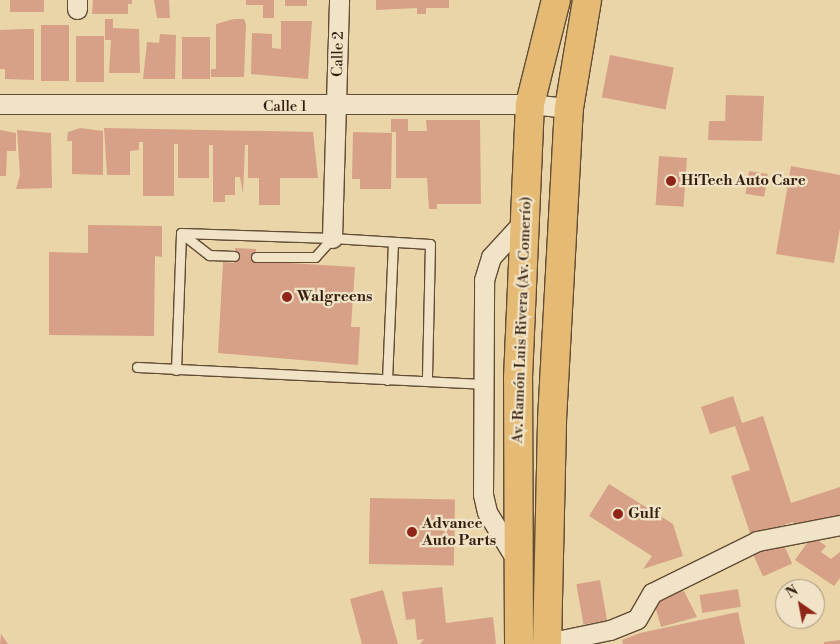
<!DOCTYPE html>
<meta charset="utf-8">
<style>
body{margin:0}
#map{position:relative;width:840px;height:644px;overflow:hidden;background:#e9d5a7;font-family:"Libre Bodoni",serif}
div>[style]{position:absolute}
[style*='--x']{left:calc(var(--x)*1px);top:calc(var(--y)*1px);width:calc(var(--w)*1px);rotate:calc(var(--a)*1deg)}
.building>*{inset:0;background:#d7a188;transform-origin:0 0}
.roads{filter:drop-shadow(1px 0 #624c35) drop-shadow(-1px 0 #624c35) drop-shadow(0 1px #624c35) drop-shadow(0 -1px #624c35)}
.service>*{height:9px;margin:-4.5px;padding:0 4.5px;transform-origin:4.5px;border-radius:4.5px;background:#f1e4c6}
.minor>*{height:19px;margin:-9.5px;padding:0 9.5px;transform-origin:9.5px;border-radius:9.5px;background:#f1e4c6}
.primary>*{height:28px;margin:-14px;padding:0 14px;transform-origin:14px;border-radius:14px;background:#e4ba74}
.dots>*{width:14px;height:14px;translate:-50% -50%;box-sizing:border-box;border:2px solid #f1e4c6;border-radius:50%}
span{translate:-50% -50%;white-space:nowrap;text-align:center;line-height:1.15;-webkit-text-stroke:4.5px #f1e4c6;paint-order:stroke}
.street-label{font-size:15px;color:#351e0f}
.poi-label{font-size:15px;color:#351e0f;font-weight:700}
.left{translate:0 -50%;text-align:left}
.north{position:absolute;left:775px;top:579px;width:50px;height:50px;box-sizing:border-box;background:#f1e4c6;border:1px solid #a6957d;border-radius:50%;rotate:327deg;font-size:14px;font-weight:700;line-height:20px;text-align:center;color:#351e0f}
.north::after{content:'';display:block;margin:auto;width:18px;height:22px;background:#8f2418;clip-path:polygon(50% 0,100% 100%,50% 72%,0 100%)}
</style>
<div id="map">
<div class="building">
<div style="left:10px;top:0;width:34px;height:12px"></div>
<div style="clip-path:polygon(93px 0,132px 0,132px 4px,128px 4px,128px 14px,92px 14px)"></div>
<div style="clip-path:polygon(154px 0,169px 0,170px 18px,157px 18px)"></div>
<div style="clip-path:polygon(246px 0,274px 0,274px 18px,263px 18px,263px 5px,246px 5px)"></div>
<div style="left:285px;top:0;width:22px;height:6px"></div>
<div style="clip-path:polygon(376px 0,449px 0,449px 8px,426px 8px,426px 14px,417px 14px,417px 8px,376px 10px)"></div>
<div style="clip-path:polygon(105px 19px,113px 19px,113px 28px,139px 29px,140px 73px,109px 73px,111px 40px,105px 40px)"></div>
<div style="clip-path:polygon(234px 19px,244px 19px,246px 24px,244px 77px,211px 77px,211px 69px,216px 69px,216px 24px)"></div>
<div style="clip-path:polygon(281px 21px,312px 21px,308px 79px,251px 74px,252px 33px,272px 34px,272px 48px,281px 49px)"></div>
<div style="left:41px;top:25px;width:28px;height:56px"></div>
<div style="clip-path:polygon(24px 29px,34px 29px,34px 80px,5px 79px,5px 69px,0 69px,0 30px)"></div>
<div style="clip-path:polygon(160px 34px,176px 35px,175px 79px,143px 79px,147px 42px,159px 43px)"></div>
<div style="left:76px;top:36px;width:28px;height:46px"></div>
<div style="left:182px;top:37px;width:28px;height:42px"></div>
<div style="left:610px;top:55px;width:65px;height:43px;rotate:11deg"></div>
<div style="clip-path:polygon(726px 95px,764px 96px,762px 141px,708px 140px,709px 121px,725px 121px)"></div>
<div style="clip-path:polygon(391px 119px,408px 119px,408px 131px,427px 131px,426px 120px,480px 120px,481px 204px,437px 204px,437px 209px,429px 209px,427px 178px,396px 178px,396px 132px,391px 132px)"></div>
<div style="clip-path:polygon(80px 128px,103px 131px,103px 175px,72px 174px,72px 141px,67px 141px,68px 132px)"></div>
<div style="clip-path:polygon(104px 128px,313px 132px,318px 178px,280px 178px,280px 205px,259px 205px,259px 178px,248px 178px,248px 145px,245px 145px,243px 194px,240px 177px,235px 177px,235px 195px,225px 195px,225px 202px,213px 202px,213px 145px,209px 145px,209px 178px,178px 178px,178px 144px,174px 144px,174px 196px,143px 196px,143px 142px,139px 142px,139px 150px,130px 151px,130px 175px,107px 175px)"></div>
<div style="clip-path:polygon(0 130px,16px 133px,16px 151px,7px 151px,6px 176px,0 176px)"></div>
<div style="clip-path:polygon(17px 130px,51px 133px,52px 188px,16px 189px,20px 175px)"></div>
<div style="clip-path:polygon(353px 132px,392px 133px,391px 189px,360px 189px,360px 179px,352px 179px)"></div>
<div style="left:659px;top:156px;width:28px;height:49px;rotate:4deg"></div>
<div style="clip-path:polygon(791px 166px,840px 175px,840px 228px,834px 263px,776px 254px)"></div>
<div style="left:749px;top:171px;width:19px;height:23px;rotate:9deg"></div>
<div style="clip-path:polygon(88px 225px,162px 226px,162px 257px,155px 256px,154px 336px,49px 335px,49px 252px,88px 253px)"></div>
<div style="clip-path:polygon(235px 248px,256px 249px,256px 261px,355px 267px,351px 327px,360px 327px,358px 365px,218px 353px,223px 262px,234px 263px)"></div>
<div style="clip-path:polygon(733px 396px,742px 423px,763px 416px,791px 503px,840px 487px,840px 517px,797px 531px,793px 522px,751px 536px,731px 476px,750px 470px,735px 426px,710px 434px,701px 407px)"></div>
<div style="clip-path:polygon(609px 484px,673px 524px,683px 556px,643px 569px,652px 556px,589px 516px)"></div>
<div style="left:370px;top:498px;width:85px;height:66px;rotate:1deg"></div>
<div style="left:780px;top:536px;width:30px;height:32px;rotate:66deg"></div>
<div style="clip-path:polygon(812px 536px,826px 546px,821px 552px,831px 559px,840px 552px,840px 578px,834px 586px,795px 560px)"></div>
<div style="left:600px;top:580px;width:41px;height:24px;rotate:80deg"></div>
<div style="clip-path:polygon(442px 587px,446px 623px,493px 617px,496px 644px,420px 644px,424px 639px,417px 640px,415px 619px,406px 620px,402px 592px)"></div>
<div style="left:738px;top:589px;width:18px;height:39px;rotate:81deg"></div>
<div style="clip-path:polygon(383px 590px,398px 644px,362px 644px,350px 599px)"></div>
<div style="clip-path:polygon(684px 591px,697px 617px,661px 627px,653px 599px)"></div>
<div style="clip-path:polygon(738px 612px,745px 644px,623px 644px,622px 640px,640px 633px)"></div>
<div style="clip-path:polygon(1px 634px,8px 644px,0 644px)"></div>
<div style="clip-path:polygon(840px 640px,840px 644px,824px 644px,824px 642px)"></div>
</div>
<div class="roads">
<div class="service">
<div style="--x:181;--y:233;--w:36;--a:38"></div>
<div style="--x:209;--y:255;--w:25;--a:2"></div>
<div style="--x:256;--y:257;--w:59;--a:0"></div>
<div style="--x:315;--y:257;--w:25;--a:-48"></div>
<div style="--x:137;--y:367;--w:346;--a:2.8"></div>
<div style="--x:176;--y:370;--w:137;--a:-87.9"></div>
<div style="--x:181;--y:233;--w:151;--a:1.9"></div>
<div style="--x:332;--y:238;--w:98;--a:3.5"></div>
<div style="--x:430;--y:244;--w:137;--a:91.3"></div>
<div style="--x:387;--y:380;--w:137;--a:-87.5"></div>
</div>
<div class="minor">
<div style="--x:77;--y:9;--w:9;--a:-90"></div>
<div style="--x:0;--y:104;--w:530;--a:0"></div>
<div style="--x:530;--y:104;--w:39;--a:6"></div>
<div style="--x:332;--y:238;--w:238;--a:-88.3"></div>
<div style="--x:517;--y:561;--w:57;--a:-121.5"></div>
<div style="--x:487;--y:512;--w:18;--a:-103"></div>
<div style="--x:483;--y:494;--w:214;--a:-89.7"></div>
<div style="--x:484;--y:280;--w:24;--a:-73"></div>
<div style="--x:491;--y:257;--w:50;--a:-47.4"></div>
<div style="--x:547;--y:643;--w:64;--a:-11.7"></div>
<div style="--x:610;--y:630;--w:29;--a:-22"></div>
<div style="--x:637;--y:619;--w:30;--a:-60"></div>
<div style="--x:652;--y:593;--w:117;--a:-26.3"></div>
<div style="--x:757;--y:541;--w:85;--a:-10.9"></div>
</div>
<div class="primary">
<div style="--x:519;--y:644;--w:266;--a:-90.2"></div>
<div style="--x:518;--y:378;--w:274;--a:-87.5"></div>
<div style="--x:530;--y:104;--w:107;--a:-76"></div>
<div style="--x:547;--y:644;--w:224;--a:-88.7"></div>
<div style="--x:552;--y:420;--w:312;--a:-86.9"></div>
<div style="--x:569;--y:108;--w:109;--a:-80.5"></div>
</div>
</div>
<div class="dots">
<div style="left:671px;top:181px;background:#8f2418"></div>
<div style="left:287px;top:297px;background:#8f2418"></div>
<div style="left:618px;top:514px;background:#8f2418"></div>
<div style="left:412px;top:532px;background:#8f2418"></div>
</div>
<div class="street-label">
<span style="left:338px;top:54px;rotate:-89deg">Calle 2</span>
<span style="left:285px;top:107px">Calle 1</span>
<span style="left:522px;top:320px;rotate:-88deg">Av. Ramón Luis Rivera (Av. Comerío)</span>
</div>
<div class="poi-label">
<span class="left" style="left:681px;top:181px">HiTech Auto Care</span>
<span class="left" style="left:297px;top:297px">Walgreens</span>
<span class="left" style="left:628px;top:514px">Gulf</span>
<span class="left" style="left:422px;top:532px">Advance<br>Auto Parts</span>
</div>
<div class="north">N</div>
</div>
